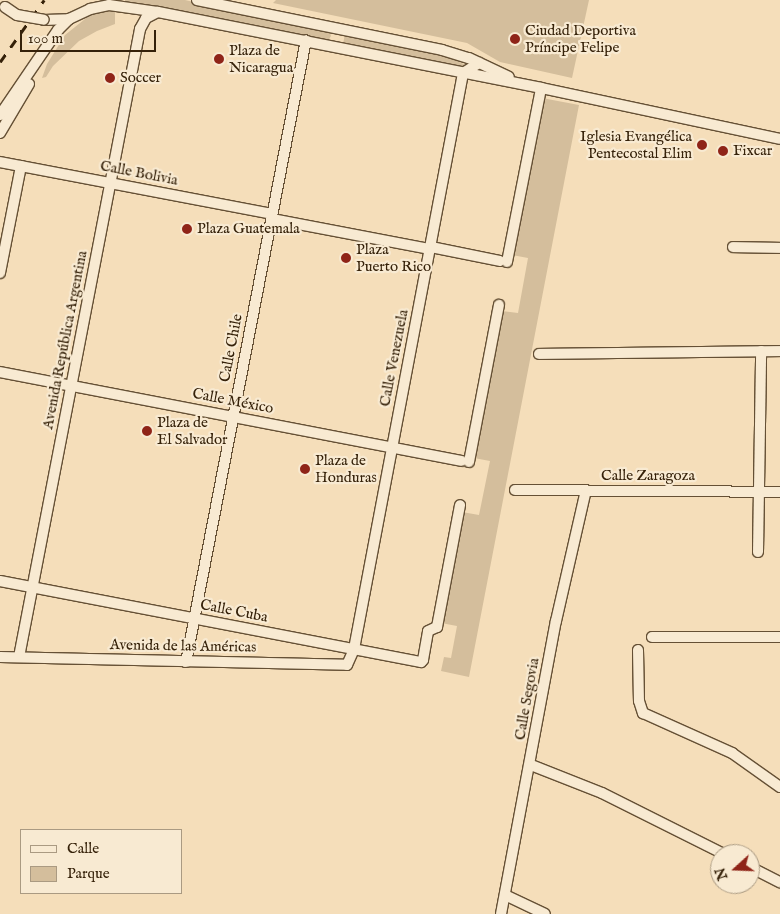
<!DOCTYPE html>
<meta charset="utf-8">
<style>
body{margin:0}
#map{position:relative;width:780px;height:914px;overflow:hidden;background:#f5deba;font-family:"IM FELL English",serif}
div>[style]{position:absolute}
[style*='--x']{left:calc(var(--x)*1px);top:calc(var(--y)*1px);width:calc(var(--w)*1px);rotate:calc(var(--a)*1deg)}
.green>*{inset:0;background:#d4be9c}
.roads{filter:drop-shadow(1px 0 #655035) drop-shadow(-1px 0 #655035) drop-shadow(0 1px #655035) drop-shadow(0 -1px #655035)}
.street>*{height:10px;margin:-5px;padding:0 5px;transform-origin:5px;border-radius:5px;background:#f8ead2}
.rail>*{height:2.5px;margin-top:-1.25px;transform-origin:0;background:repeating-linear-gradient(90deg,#352109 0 9px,transparent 0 18px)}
.bridges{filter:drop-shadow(1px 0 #655035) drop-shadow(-1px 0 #655035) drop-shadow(0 1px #655035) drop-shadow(0 -1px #655035)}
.street-bridge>*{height:10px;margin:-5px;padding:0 5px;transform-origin:5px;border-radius:5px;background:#f8ead2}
.dots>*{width:14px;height:14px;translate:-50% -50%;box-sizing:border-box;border:2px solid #f8ead2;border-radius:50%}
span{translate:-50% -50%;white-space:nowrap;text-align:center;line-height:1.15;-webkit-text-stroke:4.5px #f8ead2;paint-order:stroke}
.poi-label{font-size:15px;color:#352109}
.left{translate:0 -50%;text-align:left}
.right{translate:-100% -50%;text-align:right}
.street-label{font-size:15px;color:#352109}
.legend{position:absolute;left:20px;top:829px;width:162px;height:65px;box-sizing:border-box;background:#f8ead2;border:1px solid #aa9a82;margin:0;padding:6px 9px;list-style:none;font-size:15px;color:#352109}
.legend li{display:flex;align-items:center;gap:10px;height:25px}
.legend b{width:25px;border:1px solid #aa9a82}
.north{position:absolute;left:710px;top:844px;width:50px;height:50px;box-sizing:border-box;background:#f8ead2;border:1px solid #aa9a82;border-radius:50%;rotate:250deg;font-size:14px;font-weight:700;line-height:20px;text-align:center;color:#352109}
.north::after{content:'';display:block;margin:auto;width:18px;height:22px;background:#8f2418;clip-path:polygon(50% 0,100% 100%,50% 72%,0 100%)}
.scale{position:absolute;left:20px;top:30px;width:136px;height:22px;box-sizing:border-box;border:2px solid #352109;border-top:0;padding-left:6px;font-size:15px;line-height:18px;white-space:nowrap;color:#352109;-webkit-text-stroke:4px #f8ead2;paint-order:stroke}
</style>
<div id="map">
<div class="green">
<div style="clip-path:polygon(125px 0,185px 0,330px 33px,331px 36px,328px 41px,125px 3px)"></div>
<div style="clip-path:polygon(276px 0,589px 0,572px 78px,500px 62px,467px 43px,273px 3px)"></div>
<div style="clip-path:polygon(100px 12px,115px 12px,115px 24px,97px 31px,79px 41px,53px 66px,46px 77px,42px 78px,47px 64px,65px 35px,90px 15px)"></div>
<div style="clip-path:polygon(345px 34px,442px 54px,472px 68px,343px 44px)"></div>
<div style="clip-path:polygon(542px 98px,579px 105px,469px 677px,441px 671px,444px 657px,451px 658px,457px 626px,441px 623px,462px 512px,479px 515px,490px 461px,474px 458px,502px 311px,518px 313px,528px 258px,512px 255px)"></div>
</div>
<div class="roads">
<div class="street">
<div style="--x:197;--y:0;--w:250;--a:11.5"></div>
<div style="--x:442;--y:50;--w:28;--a:17"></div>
<div style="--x:469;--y:58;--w:44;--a:25.4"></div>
<div style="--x:44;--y:20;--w:25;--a:-2"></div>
<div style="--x:69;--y:19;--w:23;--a:-25"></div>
<div style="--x:90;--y:9;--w:19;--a:-12"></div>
<div style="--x:109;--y:5;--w:49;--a:8.1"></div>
<div style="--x:158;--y:12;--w:390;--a:11.2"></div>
<div style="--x:541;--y:88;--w:244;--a:12"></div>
<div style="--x:0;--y:115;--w:103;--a:-55.7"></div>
<div style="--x:58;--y:30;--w:16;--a:-45"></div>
<div style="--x:0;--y:133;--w:57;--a:-59.4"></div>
<div style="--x:0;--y:162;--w:277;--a:10.8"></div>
<div style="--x:272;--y:219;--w:161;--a:10.8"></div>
<div style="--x:431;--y:247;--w:70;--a:11.5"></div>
<div style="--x:733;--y:247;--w:47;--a:1.2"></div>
<div style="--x:507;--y:262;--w:177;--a:-78.9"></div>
<div style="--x:0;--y:273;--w:109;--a:-78.9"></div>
<div style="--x:539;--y:354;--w:241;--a:-0.7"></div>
<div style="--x:0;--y:372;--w:470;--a:10.9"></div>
<div style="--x:469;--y:462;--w:160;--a:-79.2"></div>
<div style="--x:515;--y:490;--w:265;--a:0.4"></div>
<div style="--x:758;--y:552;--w:201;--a:-89.1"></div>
<div style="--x:0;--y:581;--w:429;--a:10.9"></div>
<div style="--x:421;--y:662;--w:3;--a:-45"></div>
<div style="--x:423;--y:660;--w:29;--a:-80"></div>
<div style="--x:428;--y:631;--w:10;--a:-24"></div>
<div style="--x:437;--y:627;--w:124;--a:-79.3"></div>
<div style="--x:652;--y:637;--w:128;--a:0"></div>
<div style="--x:638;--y:650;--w:51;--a:88.9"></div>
<div style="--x:639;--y:701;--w:13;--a:72"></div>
<div style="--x:643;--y:713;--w:98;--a:24.2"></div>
<div style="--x:732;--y:753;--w:59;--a:35.3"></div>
<div style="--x:0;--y:657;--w:347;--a:1.3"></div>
<div style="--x:347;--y:665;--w:17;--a:-66"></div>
<div style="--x:354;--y:649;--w:586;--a:-79.28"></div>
<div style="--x:463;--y:73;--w:19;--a:-32"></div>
<div style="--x:19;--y:657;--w:640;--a:-79.09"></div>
<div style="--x:140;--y:29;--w:13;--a:-61"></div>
<div style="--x:146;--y:18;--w:13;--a:-27"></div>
<div style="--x:186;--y:662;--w:633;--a:-79.08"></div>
<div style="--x:531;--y:765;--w:76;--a:21.5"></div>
<div style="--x:602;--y:793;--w:136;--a:26.6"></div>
<div style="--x:750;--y:867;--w:34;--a:27"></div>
<div style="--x:505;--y:895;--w:44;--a:25.4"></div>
<div style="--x:501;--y:914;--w:298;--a:-79.4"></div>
<div style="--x:556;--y:621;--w:134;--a:-77.1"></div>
</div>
</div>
<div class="rail">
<div style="--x:0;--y:62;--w:76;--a:-54.6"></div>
</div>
<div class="bridges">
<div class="street-bridge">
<div style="--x:5;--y:7;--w:14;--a:34"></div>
<div style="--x:17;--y:15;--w:27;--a:10"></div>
</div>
</div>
<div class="dots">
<div style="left:515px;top:39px;background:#8f2418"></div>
<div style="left:219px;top:59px;background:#8f2418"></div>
<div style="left:110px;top:78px;background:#8f2418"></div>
<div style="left:702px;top:145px;background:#8f2418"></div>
<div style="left:723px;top:151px;background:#8f2418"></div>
<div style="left:187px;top:229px;background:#8f2418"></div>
<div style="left:346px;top:258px;background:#8f2418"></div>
<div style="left:147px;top:431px;background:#8f2418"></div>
<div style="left:305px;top:469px;background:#8f2418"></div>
</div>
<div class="poi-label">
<span class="left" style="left:525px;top:39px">Ciudad Deportiva<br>Príncipe Felipe</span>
<span class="left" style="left:229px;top:59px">Plaza de<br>Nicaragua</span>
<span class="left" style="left:120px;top:78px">Soccer</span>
<span class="right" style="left:692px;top:145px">Iglesia Evangélica<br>Pentecostal Elim</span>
<span class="left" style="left:733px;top:151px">Fixcar</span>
<span class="left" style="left:197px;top:229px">Plaza Guatemala</span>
<span class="left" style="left:356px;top:258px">Plaza<br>Puerto Rico</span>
<span class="left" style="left:157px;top:431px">Plaza de<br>El Salvador</span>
<span class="left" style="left:315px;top:469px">Plaza de<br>Honduras</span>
</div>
<div class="street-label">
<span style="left:139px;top:173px;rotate:11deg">Calle Bolivia</span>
<span style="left:65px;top:340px;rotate:-79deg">Avenida República Argentina</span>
<span style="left:231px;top:348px;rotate:-79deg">Calle Chile</span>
<span style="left:394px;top:358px;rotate:-79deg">Calle Venezuela</span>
<span style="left:233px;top:401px;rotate:11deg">Calle México</span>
<span style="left:648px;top:476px">Calle Zaragoza</span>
<span style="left:234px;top:611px;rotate:11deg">Calle Cuba</span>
<span style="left:183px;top:646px;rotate:1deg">Avenida de las Américas</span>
<span style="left:527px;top:699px;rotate:-80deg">Calle Segovia</span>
</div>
<ul class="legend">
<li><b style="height:6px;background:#f8ead2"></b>Calle</li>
<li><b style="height:14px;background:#d4be9c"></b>Parque</li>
</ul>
<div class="north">N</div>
<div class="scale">100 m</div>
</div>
